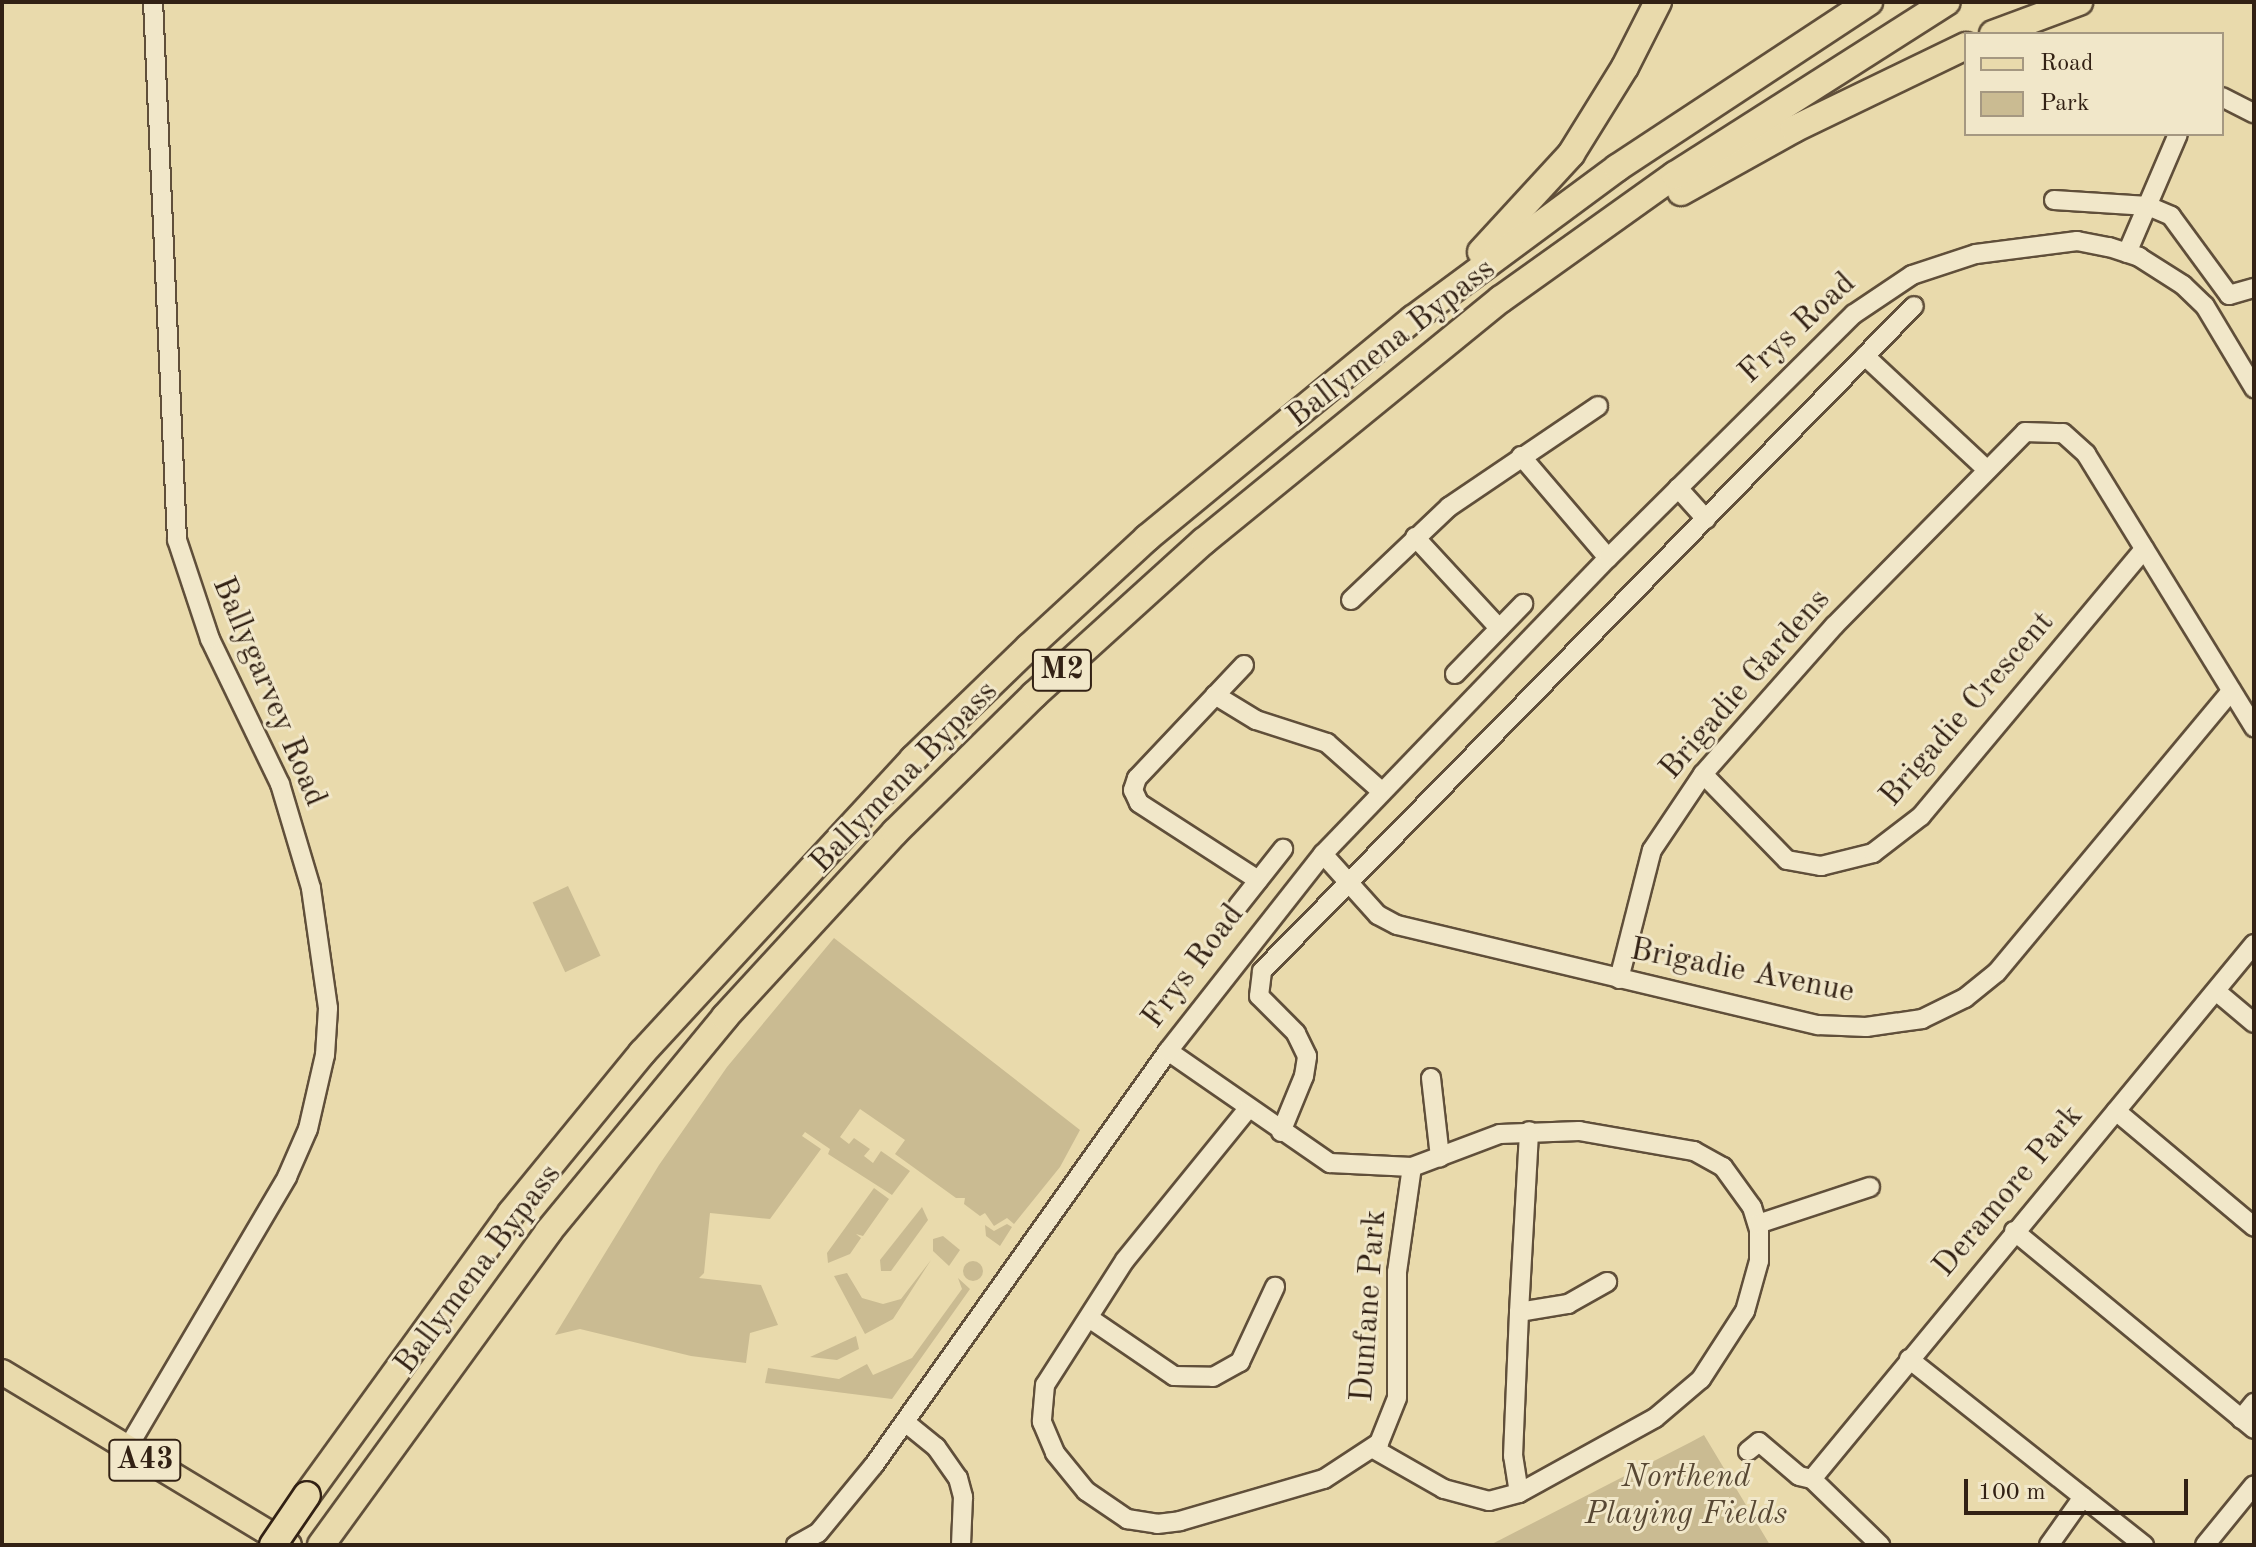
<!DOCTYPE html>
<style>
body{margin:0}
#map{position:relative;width:2256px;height:1547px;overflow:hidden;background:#e9daac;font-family:"Old Standard TT",serif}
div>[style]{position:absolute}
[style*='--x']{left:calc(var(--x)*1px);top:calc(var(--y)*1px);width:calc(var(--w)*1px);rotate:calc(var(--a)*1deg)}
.green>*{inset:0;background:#cabb92;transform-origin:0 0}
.round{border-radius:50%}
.roads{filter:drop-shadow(2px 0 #604f3a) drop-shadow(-2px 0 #604f3a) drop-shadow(0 2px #604f3a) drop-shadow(0 -2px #604f3a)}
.minor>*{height:18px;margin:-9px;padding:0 9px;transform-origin:9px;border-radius:9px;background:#f1e7c9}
.major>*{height:24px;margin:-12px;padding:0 12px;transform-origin:12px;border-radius:12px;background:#e9daac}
.highway>*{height:26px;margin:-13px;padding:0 13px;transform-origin:13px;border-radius:13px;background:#e9daac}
.bridges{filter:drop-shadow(2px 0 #322114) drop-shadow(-2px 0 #322114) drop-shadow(0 2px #322114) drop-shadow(0 -2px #322114)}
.highway-bridge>*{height:26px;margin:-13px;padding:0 13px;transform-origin:13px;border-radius:13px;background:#e9daac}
span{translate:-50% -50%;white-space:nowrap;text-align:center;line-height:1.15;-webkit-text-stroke:6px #f1e7c9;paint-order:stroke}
.shield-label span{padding:2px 6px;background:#f1e7c9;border:2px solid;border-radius:6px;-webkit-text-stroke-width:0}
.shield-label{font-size:30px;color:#322114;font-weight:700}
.street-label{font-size:32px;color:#322114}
.park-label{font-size:32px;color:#584834;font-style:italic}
.frame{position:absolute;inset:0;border:4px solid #322114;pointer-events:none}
.legend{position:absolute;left:1964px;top:32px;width:260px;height:104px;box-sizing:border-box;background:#f1e7c9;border:2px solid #a59881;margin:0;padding:10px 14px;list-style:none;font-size:24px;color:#322114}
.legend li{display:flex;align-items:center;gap:16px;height:40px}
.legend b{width:40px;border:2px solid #a59881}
.scale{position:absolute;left:1964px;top:1479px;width:224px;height:36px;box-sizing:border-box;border:4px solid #322114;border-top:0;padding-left:10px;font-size:24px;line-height:28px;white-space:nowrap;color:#322114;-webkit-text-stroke:6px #f1e7c9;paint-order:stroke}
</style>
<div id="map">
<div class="green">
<div style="left:568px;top:886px;width:77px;height:39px;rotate:65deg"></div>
<div style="clip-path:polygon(834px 938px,1080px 1130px,1060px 1167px,1014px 1224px,1007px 1218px,994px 1226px,985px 1213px,980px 1216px,964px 1204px,965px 1198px,956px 1198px,895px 1154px,905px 1140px,860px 1109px,840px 1137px,849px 1144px,854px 1138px,870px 1149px,864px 1156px,873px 1163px,881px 1151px,910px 1171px,892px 1195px,828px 1154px,830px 1149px,805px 1132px,802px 1136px,821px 1149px,770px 1219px,710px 1213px,704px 1273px,699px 1278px,761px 1285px,778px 1325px,750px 1333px,746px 1363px,691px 1356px,580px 1329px,555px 1335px,659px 1165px,727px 1067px)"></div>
<div style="clip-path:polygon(874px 1188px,889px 1199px,863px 1236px,856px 1234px,861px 1238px,850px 1254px,828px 1263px,827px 1253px)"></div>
<div style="clip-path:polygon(922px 1207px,928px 1220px,891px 1271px,881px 1271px,880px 1260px)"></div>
<div style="clip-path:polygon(1007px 1224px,1012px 1227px,1000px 1246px,986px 1236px,985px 1225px,994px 1231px)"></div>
<div style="clip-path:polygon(943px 1236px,960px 1250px,949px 1266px,933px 1251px,933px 1239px)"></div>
<div style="clip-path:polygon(931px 1260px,893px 1319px,865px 1334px,834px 1276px,847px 1273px,862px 1298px,883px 1304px,901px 1299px)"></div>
<div class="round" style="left:963px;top:1261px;width:20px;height:20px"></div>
<div style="clip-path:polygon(958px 1278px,970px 1289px,892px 1399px,765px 1383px,768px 1368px,839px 1379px,867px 1364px,873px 1375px,912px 1358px,962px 1289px)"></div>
<div style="clip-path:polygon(856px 1336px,859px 1349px,837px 1360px,810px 1357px)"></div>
<div style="clip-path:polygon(1704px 1435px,1770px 1545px,1490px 1545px,1691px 1442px)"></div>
</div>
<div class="roads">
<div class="minor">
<div style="--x:2222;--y:97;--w:36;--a:27"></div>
<div style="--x:2054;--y:200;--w:94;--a:3.7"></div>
<div style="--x:2148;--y:206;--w:25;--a:23"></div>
<div style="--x:2171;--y:216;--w:98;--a:53.7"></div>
<div style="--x:2229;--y:295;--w:26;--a:-16"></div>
<div style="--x:2127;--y:253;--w:129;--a:-66.8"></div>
<div style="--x:1865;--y:356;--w:164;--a:43"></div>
<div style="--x:1521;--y:456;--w:134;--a:49.5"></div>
<div style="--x:1678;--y:488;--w:42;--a:47.9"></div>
<div style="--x:1415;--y:537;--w:124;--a:47.3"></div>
<div style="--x:1351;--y:600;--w:135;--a:-43.5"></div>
<div style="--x:1449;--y:507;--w:180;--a:-34.1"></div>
<div style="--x:1244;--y:665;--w:156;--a:133.4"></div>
<div style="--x:1137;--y:778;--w:13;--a:108"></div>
<div style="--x:1133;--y:790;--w:14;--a:65"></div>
<div style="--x:1139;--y:803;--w:142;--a:32.9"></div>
<div style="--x:1455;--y:674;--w:98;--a:-45.8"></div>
<div style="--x:1215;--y:695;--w:48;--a:31.4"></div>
<div style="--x:1256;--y:720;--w:75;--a:17.9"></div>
<div style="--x:1327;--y:743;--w:72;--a:41.6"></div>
<div style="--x:1703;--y:774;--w:120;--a:45.7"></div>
<div style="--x:1787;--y:860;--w:35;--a:10"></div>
<div style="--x:1821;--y:866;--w:54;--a:-14"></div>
<div style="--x:1873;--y:853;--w:61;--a:-37.6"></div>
<div style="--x:1921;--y:816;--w:348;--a:-50.1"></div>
<div style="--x:1323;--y:854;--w:82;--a:48"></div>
<div style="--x:1378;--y:915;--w:21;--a:28"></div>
<div style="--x:1397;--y:925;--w:433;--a:13.4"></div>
<div style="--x:1818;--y:1025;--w:48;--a:2.4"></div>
<div style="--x:1866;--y:1027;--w:57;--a:-8.1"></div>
<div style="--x:1922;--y:1019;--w:48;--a:-26"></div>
<div style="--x:1965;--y:998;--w:41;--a:-39.1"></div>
<div style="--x:1997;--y:972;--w:366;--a:-50.2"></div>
<div style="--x:1238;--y:906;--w:73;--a:-51.7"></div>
<div style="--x:1619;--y:979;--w:133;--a:-75.7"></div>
<div style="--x:1652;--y:850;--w:92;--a:-56.1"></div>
<div style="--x:1703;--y:774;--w:198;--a:-48.5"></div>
<div style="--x:1834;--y:626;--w:272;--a:-45.4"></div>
<div style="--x:2025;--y:432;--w:38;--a:2"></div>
<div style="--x:2063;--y:433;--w:31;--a:42"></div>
<div style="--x:2086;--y:454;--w:321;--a:58.4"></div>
<div style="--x:2217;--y:992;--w:48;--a:40"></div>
<div style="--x:1168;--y:1051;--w:197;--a:34.7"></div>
<div style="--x:1330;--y:1163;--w:82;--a:2.8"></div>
<div style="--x:1412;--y:1167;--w:94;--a:-20.6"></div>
<div style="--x:1500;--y:1134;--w:79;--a:-2.2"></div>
<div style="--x:1579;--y:1131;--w:117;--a:9.9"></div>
<div style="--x:1694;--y:1151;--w:33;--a:29"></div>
<div style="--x:1723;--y:1167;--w:49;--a:54.1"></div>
<div style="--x:1752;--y:1207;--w:24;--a:73"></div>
<div style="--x:1759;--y:1230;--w:31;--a:90"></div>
<div style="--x:1759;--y:1261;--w:52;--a:105.6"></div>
<div style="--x:1745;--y:1311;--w:81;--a:122.9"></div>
<div style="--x:1701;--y:1379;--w:60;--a:139.7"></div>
<div style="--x:1655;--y:1418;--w:155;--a:151.1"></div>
<div style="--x:1519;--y:1493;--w:31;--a:165"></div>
<div style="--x:1489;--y:1501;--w:47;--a:-165.1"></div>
<div style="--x:1444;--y:1489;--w:81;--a:-150.3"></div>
<div style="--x:1431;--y:1078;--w:80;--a:83.5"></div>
<div style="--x:1247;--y:1110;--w:193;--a:129.1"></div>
<div style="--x:1125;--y:1260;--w:148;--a:122.6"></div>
<div style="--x:1045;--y:1385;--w:37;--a:95"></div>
<div style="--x:1042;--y:1422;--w:34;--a:67"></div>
<div style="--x:1055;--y:1453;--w:49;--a:50.8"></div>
<div style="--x:1086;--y:1491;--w:50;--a:34.3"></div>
<div style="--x:1127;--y:1519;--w:30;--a:9"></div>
<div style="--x:1157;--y:1524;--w:23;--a:-7"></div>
<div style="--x:1180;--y:1521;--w:150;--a:-16.3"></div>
<div style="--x:1324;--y:1479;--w:66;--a:-33.2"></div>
<div style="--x:1379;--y:1443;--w:48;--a:-68.2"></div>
<div style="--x:1397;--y:1398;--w:126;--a:-90"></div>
<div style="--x:1397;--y:1272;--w:106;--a:-81.9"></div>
<div style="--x:2116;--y:1111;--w:180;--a:40"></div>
<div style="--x:1281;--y:1132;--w:61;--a:-67.7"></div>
<div style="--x:1304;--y:1076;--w:20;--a:-81"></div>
<div style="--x:1307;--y:1056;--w:25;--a:-116"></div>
<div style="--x:1296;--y:1033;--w:52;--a:-135"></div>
<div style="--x:1259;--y:996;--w:25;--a:-83"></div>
<div style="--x:1262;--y:971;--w:931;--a:-45.57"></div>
<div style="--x:1758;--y:1224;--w:118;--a:-18.3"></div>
<div style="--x:2014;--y:1231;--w:311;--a:39.5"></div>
<div style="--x:1519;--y:1312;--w:181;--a:-86.8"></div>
<div style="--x:1089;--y:1318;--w:103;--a:34.3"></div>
<div style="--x:1174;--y:1376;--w:39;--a:1"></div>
<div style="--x:1213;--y:1377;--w:31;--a:-29"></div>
<div style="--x:1240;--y:1362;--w:83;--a:-65"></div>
<div style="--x:1909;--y:1359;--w:300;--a:38.4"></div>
<div style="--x:2241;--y:1419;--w:21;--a:-51"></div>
<div style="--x:905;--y:1422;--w:40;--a:39"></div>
<div style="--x:936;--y:1447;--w:38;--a:55"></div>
<div style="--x:958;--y:1478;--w:20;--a:75"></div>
<div style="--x:963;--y:1497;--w:48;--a:92.4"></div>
<div style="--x:127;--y:1449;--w:316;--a:-59.5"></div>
<div style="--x:287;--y:1177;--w:52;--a:-66.4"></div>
<div style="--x:308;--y:1129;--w:76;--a:-77.1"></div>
<div style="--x:325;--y:1055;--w:47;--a:-86.3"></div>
<div style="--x:328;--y:1008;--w:121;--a:-98.1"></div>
<div style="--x:311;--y:888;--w:109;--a:-106.6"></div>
<div style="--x:280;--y:784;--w:161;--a:-115.8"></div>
<div style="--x:210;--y:639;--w:104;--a:-108.4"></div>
<div style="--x:177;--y:540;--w:539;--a:-92.55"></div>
<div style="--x:1748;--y:1451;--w:14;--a:-39"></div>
<div style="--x:1759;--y:1442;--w:52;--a:40.4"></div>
<div style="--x:1799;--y:1476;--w:13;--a:13"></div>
<div style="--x:1812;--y:1479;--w:694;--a:-50.44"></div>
<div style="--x:1812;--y:1479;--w:95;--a:44.1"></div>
<div style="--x:1519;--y:1493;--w:37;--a:-99"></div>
<div style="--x:1513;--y:1456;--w:144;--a:-87.6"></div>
<div style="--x:1519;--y:1312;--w:50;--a:-9.3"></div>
<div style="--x:1568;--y:1304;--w:45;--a:-29.4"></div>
<div style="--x:796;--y:1545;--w:25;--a:-29"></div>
<div style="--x:818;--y:1533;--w:88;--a:-50.5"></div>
<div style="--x:874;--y:1465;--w:508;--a:-54.62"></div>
<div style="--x:1168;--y:1051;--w:251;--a:-51.8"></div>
<div style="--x:1323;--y:854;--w:411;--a:-46.1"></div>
<div style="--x:1608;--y:558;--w:346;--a:-44.8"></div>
<div style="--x:1854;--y:314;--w:70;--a:-33.9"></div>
<div style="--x:1912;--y:275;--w:67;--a:-18.2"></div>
<div style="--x:1976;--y:254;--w:102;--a:-7.3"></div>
<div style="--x:2077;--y:241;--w:33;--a:11"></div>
<div style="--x:2109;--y:247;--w:32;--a:18"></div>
<div style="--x:2139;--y:257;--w:52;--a:32.5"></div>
<div style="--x:2183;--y:285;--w:30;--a:44"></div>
<div style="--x:2205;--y:306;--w:96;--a:59.1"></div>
<div style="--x:2049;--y:1545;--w:59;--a:-54.7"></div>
<div style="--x:2205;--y:1545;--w:77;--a:-50.8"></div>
</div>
<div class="major">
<div style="--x:2;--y:1372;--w:335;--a:31.1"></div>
</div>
<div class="highway">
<div style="--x:1993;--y:34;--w:92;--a:-20.4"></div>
<div style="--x:1681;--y:192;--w:129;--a:-29.1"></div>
<div style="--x:1794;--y:129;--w:191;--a:-25.8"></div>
<div style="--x:1481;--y:252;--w:133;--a:-47.4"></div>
<div style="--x:1571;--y:154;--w:102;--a:-58.2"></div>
<div style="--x:1625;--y:67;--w:73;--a:-63.1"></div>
<div style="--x:307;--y:1495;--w:348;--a:-54.1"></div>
<div style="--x:511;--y:1213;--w:207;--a:-50.7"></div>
<div style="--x:642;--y:1053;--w:400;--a:-47.3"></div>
<div style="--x:913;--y:759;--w:161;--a:-44"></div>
<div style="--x:1029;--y:647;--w:161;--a:-42.7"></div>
<div style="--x:1147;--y:538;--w:345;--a:-39.5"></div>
<div style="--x:1413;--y:319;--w:254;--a:-36.5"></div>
<div style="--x:1617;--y:168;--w:302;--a:-33.4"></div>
<div style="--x:321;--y:1545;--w:387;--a:-54"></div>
<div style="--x:548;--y:1232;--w:278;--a:-50.5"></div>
<div style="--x:725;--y:1017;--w:251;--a:-47.4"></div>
<div style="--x:895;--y:832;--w:195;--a:-44.6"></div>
<div style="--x:1034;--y:695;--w:229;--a:-42.2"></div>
<div style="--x:1204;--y:541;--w:383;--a:-39.2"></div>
<div style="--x:1501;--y:299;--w:214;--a:-35.5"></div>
<div style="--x:1675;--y:175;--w:322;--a:-32.5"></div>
</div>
</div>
<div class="bridges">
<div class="highway-bridge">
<div style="--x:273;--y:1545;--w:60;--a:-55.8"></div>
</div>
</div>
<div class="shield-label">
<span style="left:1062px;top:670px">M2</span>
<span style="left:145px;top:1460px">A43</span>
</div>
<div class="street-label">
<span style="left:1798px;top:329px;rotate:-43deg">Frys Road</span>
<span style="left:1392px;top:344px;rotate:-38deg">Ballymena Bypass</span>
<span style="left:1746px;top:685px;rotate:-49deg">Brigadie Gardens</span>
<span style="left:268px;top:692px;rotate:67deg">Ballygarvey Road</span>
<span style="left:1968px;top:710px;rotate:-49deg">Brigadie Crescent</span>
<span style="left:905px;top:778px;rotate:-46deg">Ballymena Bypass</span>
<span style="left:1194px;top:967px;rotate:-53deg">Frys Road</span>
<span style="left:1742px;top:972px;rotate:11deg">Brigadie Avenue</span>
<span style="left:2009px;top:1192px;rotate:-50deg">Deramore Park</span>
<span style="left:479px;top:1270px;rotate:-53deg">Ballymena Bypass</span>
<span style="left:1370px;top:1306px;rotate:-86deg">Dunfane Park</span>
</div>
<div class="park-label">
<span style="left:1686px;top:1497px">Northend<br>Playing Fields</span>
</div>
<div class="frame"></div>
<ul class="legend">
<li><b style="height:10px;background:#e9daac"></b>Road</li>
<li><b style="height:22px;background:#cabb92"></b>Park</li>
</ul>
<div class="scale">100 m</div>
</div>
